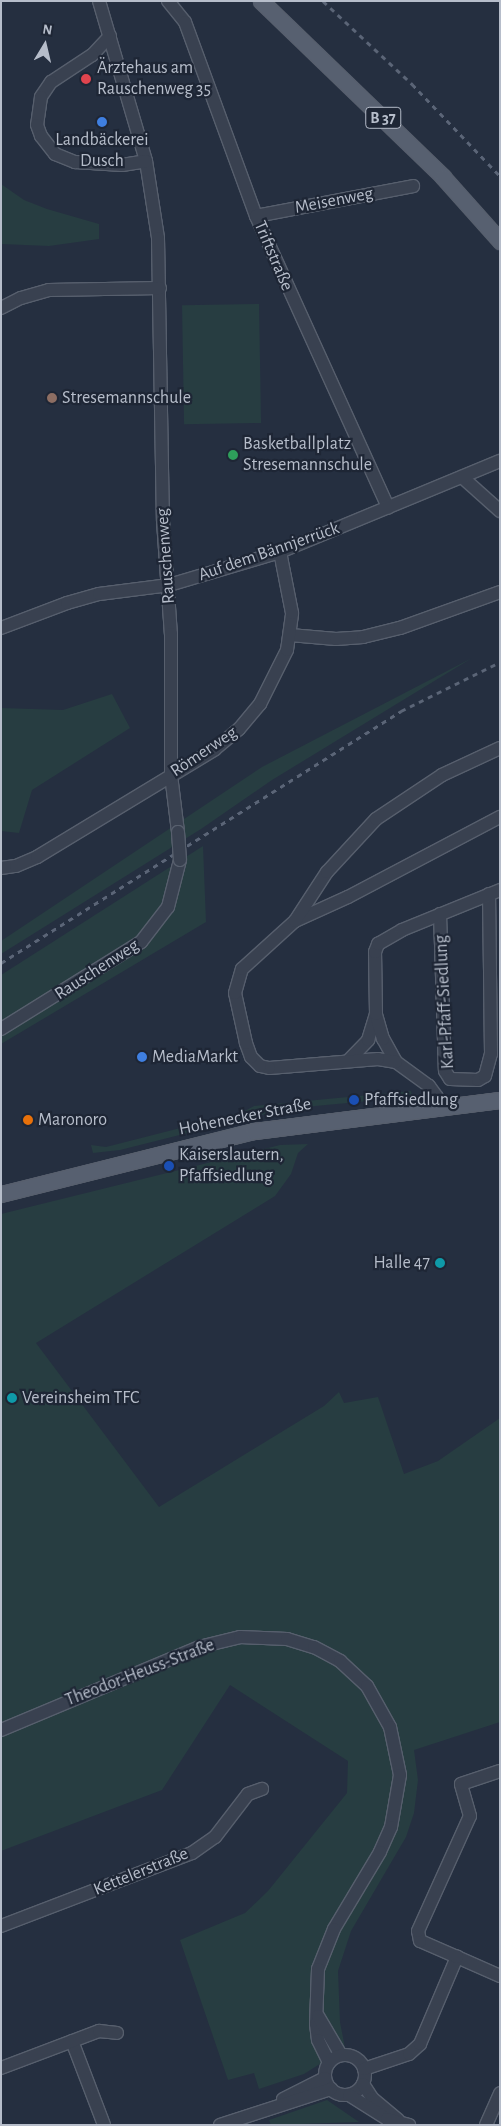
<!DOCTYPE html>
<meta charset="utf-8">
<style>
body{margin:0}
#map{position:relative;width:501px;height:2126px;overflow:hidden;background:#252f40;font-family:"Alegreya Sans",sans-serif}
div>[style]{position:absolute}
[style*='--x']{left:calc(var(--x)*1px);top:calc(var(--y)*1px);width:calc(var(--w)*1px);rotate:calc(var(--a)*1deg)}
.green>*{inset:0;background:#273d41;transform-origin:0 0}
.roads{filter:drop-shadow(1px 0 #575f6d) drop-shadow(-1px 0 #575f6d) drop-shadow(0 1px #575f6d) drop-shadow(0 -1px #575f6d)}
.minor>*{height:12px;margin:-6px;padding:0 6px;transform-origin:6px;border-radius:6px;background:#394150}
.minor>.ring{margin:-6px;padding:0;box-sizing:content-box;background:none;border:12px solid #394150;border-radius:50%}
.major>*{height:15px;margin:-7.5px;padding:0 7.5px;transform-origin:7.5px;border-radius:7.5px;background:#576070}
.rail>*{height:3px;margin-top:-1.5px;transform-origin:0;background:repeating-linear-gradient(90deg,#5b6577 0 5px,transparent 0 10px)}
.bridges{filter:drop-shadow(1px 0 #575f6d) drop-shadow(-1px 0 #575f6d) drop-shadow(0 1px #575f6d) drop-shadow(0 -1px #575f6d)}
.minor-bridge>*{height:12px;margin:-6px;padding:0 6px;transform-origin:6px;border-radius:6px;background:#394150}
.dots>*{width:14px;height:14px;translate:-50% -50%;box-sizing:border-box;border:2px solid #1e2635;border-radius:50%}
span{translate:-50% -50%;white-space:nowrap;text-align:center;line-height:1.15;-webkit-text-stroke:4.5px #1e2635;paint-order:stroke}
.shield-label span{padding:1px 4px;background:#1e2635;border:1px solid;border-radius:4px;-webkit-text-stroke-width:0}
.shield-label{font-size:16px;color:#b6bdca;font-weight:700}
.poi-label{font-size:18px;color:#b6bdca}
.left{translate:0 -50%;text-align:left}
.right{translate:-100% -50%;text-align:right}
.street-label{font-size:18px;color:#b6bdca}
.frame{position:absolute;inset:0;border:2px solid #b6bdca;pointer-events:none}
.north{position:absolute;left:20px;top:20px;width:50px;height:50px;-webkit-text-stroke:4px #1e2635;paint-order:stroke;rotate:9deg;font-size:14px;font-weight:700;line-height:20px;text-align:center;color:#b6bdca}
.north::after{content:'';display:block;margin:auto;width:18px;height:22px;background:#b6bdca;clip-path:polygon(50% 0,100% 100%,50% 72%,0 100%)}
</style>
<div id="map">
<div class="green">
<div style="clip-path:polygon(1px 184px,24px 200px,47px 209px,99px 224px,99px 239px,49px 246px,1px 244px)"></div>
<div style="left:259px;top:304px;width:119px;height:77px;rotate:89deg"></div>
<div style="clip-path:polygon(472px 658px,272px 780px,201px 829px,1px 954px,1px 941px,262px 767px)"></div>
<div style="clip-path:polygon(112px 694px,130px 728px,32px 790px,19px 833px,1px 831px,1px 708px,63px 710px)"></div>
<div style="clip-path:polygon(203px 846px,206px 922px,1px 1044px,1px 975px)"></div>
<div style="clip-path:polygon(411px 1091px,412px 1097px,315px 1106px,255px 1116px,120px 1150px,93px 1153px,91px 1145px,106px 1147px,243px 1112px,254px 1106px)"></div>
<div style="clip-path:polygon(308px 1144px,298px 1153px,291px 1174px,275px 1196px,36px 1343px,159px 1507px,324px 1406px,339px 1392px,344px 1403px,378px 1397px,404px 1474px,438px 1461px,500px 1418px,500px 1722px,414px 1750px,418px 1780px,414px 1813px,406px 1837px,351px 1931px,338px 1971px,340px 2022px,345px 2048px,304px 2074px,259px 2089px,254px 2073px,228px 2080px,180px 1940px,245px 1913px,268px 1891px,347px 1793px,348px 1761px,230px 1685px,162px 1790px,1px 1851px,1px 1214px,280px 1145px)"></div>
<div style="clip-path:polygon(327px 2100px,359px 2122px,271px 2125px,269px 2120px)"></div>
</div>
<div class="roads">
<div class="minor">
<div style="--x:99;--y:1;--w:167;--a:73.6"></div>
<div style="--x:146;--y:161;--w:78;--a:81.1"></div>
<div style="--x:158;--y:238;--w:283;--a:89"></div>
<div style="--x:163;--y:521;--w:113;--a:86"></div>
<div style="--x:171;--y:634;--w:141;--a:90"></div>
<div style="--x:171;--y:775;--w:57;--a:83"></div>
<div style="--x:168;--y:1;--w:27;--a:51"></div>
<div style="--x:185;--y:22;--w:207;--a:69.9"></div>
<div style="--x:256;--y:216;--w:320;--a:65.6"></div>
<div style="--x:110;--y:36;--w:26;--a:133"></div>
<div style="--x:92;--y:55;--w:49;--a:146.6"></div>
<div style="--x:51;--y:82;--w:18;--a:124"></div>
<div style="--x:41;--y:97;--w:28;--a:98"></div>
<div style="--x:37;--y:125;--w:12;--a:70"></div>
<div style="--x:41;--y:136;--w:23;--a:52"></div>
<div style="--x:55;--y:154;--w:22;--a:22"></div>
<div style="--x:75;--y:162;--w:47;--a:3.7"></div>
<div style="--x:122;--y:165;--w:24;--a:-9"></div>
<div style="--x:256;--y:216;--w:160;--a:-10.8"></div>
<div style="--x:1;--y:308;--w:22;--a:-27"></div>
<div style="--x:21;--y:298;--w:29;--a:-16"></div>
<div style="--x:49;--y:290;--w:111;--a:-1"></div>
<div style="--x:462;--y:477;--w:51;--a:41.8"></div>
<div style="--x:1;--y:628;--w:71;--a:-20.7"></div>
<div style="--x:67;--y:603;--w:33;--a:-16"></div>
<div style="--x:99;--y:594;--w:71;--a:-7.3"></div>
<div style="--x:169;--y:585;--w:116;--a:-16.6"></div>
<div style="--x:280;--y:552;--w:238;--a:-22.5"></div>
<div style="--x:290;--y:635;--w:46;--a:5"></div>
<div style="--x:336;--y:639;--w:27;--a:-4"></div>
<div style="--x:363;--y:637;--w:38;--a:-14"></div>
<div style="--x:400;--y:628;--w:106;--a:-19.8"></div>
<div style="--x:1;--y:868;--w:15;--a:-8"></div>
<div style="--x:16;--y:866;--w:23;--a:-23"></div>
<div style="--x:37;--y:857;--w:208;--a:-31.2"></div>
<div style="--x:215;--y:749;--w:31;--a:-40"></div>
<div style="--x:239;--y:729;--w:33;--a:-50"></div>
<div style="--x:260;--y:704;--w:60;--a:-63.4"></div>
<div style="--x:287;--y:650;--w:37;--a:-82"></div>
<div style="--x:292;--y:613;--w:62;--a:-101.1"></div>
<div style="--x:440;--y:914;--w:157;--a:88.2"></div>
<div style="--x:445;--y:1071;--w:9;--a:58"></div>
<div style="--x:450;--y:1079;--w:28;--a:2"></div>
<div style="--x:478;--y:1080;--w:8;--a:-30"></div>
<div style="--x:485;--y:1076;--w:23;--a:-75"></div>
<div style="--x:491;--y:1054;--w:160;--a:-90.7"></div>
<div style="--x:295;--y:921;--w:58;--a:-24.4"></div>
<div style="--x:348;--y:897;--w:172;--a:-27.8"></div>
<div style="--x:1;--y:1029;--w:165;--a:-31.9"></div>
<div style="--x:141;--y:942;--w:44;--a:-52.4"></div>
<div style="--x:168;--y:907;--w:49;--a:-75.7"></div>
<div style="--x:349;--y:1060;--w:28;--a:-46"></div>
<div style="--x:368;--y:1040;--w:27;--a:-73"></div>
<div style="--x:396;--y:1062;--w:26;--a:-119"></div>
<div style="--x:383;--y:1039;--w:26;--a:-106"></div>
<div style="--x:376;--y:1014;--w:62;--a:-90.9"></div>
<div style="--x:375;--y:952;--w:9;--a:-69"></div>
<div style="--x:378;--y:944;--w:28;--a:-30"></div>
<div style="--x:402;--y:930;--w:106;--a:-22.2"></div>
<div style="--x:437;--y:1110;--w:13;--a:-90"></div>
<div style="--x:437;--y:1097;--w:14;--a:-126"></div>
<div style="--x:429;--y:1086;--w:41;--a:-144"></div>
<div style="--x:396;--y:1062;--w:18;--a:-171"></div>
<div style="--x:378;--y:1059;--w:109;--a:175.3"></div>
<div style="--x:269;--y:1068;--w:9;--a:-167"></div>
<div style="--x:260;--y:1066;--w:13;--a:-135"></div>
<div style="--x:251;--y:1057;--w:15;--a:-110"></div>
<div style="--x:246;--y:1043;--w:51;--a:-102.4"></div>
<div style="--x:235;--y:993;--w:25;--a:-74"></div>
<div style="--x:242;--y:969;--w:72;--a:-42.2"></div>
<div style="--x:295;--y:921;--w:59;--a:-56.9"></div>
<div style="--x:327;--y:872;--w:72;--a:-47.2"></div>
<div style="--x:376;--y:819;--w:79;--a:-33.7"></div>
<div style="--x:442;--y:775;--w:64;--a:-25"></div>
<div style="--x:1;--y:1730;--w:215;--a:-22.7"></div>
<div style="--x:199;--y:1647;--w:42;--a:-13.7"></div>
<div style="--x:240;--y:1637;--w:47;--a:2.4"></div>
<div style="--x:287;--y:1639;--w:28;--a:17"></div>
<div style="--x:314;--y:1647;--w:30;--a:28"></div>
<div style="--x:340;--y:1661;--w:37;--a:43"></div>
<div style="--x:367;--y:1686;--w:47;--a:60.7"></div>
<div style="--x:390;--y:1727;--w:49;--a:78.2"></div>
<div style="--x:400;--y:1775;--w:53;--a:99.8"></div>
<div style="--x:391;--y:1827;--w:27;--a:114"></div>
<div style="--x:380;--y:1852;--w:90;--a:120.9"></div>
<div style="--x:334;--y:1929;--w:43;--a:111.8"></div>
<div style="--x:318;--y:1969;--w:55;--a:92.1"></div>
<div style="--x:316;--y:2024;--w:16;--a:83"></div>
<div style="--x:318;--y:2040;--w:25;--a:64"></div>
<div style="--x:1;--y:1926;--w:204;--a:-20.9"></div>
<div style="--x:192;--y:1853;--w:28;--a:-35"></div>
<div style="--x:215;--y:1837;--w:54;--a:-52.5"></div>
<div style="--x:248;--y:1794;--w:15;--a:-20"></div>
<div style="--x:457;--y:1957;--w:47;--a:23.8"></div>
<div style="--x:318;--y:2016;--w:45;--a:59.5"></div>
<div style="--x:72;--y:2041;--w:90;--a:69.1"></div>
<div class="ring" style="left:325px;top:2055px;width:28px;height:28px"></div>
<div style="--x:1;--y:2068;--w:105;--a:-20.7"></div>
<div style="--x:99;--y:2031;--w:18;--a:6"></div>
<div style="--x:364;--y:2069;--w:47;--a:-18.4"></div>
<div style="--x:409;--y:2054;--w:15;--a:-42"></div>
<div style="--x:420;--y:2044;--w:95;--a:-67"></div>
<div style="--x:457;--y:1957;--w:40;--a:-156.6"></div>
<div style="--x:420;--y:1941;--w:10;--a:-101"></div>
<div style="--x:418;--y:1931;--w:126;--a:-65.7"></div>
<div style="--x:470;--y:1816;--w:33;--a:-106"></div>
<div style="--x:461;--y:1784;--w:41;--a:-18.4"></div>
<div style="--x:363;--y:2084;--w:17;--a:57"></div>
<div style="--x:372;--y:2098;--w:34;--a:40"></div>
<div style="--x:349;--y:2095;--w:45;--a:32.3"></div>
<div style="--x:387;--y:2119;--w:23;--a:15"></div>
<div style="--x:283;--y:2099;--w:47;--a:-26.6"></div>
<div style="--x:220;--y:2125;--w:117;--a:-18"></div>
<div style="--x:486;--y:2125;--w:35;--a:-66"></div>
</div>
<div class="major">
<div style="--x:261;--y:1;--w:253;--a:44"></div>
<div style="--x:443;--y:177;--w:86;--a:48.3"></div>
<div style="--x:1;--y:1194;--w:261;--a:-14"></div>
<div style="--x:254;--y:1131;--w:248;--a:-7.2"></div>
</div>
</div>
<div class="rail">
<div style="--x:323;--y:1;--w:122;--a:43"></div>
<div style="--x:412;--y:84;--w:127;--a:46.3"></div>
<div style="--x:1;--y:963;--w:473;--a:-32.2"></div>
<div style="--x:401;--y:711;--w:110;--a:-26.3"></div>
</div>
<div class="bridges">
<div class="minor-bridge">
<div style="--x:178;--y:832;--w:28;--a:86"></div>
</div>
</div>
<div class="dots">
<div style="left:86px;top:79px;background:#e0444e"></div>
<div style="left:102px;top:122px;background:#3f7fe0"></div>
<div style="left:52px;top:398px;background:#8d6e63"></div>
<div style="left:233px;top:455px;background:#2e9e5b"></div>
<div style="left:142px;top:1057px;background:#3f7fe0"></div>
<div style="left:354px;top:1100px;background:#1a4fb4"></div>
<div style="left:28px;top:1120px;background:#e8710a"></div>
<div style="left:169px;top:1166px;background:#1a4fb4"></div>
<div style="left:440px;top:1263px;background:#0f9aa8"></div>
<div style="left:12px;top:1398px;background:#0f9aa8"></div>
</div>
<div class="shield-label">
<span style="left:383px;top:118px">B 37</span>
</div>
<div class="poi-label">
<span class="left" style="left:97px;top:79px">Ärztehaus am<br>Rauschenweg 35</span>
<span style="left:102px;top:151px">Landbäckerei<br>Dusch</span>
<span class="left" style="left:62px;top:398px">Stresemannschule</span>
<span class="left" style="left:243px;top:455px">Basketballplatz<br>Stresemannschule</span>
<span class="left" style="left:152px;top:1057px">MediaMarkt</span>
<span class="left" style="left:364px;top:1100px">Pfaffsiedlung</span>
<span class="left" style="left:38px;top:1120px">Maronoro</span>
<span class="left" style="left:179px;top:1166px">Kaiserslautern,<br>Pfaffsiedlung</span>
<span class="right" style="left:430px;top:1263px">Halle 47</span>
<span class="left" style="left:22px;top:1398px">Vereinsheim TFC</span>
</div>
<div class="street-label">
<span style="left:334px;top:201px;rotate:-11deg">Meisenweg</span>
<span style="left:273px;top:256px;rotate:67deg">Triftstraße</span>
<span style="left:269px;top:552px;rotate:-19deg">Auf dem Bännjerrück</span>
<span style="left:166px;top:556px;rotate:-94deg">Rauschenweg</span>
<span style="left:204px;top:752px;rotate:-34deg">Römerweg</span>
<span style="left:97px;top:970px;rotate:-33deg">Rauschenweg</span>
<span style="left:445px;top:1002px;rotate:-93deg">Karl-Pfaff-Siedlung</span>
<span style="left:245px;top:1117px;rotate:-11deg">Hohenecker Straße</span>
<span style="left:140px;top:1673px;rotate:-21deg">Theodor-Heuss-Straße</span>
<span style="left:141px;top:1872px;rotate:-22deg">Kettelerstraße</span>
</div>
<div class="frame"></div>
<div class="north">N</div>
</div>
